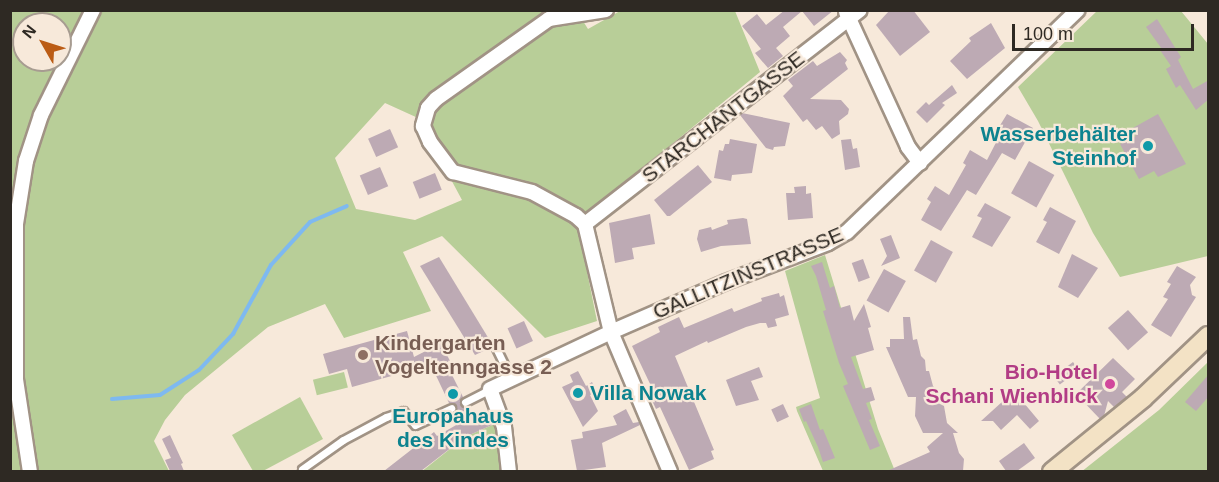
<!DOCTYPE html>
<meta charset="utf-8">
<style>
body{margin:0}
#map{position:relative;width:1219px;height:482px;overflow:hidden;background:#f7e9da;font-family:Arial,sans-serif}
div>[style]{position:absolute}
[style*='--x']{left:calc(var(--x)*1px);top:calc(var(--y)*1px);width:calc(var(--w)*1px);rotate:calc(var(--a)*1deg)}
.green>*{inset:0;background:#b8ce98;transform-origin:0 0}
.stream>*{height:4px;margin:-2px;padding:0 2px;transform-origin:2px;border-radius:2px;background:#7eb9f0}
.building>*{inset:0;background:#bdaab4;transform-origin:0 0}
.roads{filter:drop-shadow(2px 0 #a19385) drop-shadow(-2px 0 #a19385) drop-shadow(0 2px #a19385) drop-shadow(0 -2px #a19385)}
.lane>*{height:7px;margin:-3.5px;padding:0 3.5px;transform-origin:3.5px;border-radius:3.5px;background:#fff}
.street>*{height:14px;margin:-7px;padding:0 7px;transform-origin:7px;border-radius:7px;background:#fff}
.secondary>*{height:18px;margin:-9px;padding:0 9px;transform-origin:9px;border-radius:9px;background:#f3e2c5}
.dots>*{width:16px;height:16px;translate:-50% -50%;box-sizing:border-box;border:3px solid #f7e9da;border-radius:50%}
span{translate:-50% -50%;white-space:nowrap;text-align:center;line-height:1.15;-webkit-text-stroke:4.5px #f7e9da;paint-order:stroke}
.street-label{font-size:21px;color:#2e2923}
.culture-label{font-size:21px;color:#0d838f;font-weight:700}
.right{translate:-100% -50%;text-align:right}
.left{translate:0 -50%;text-align:left}
.education-label{font-size:21px;color:#785e54;font-weight:700}
.hotel-label{font-size:21px;color:#b23c85;font-weight:700}
.frame{position:absolute;inset:0;border:12px solid #2e2923;pointer-events:none}
.north{position:absolute;left:12px;top:12px;width:60px;height:60px;box-sizing:border-box;background:#f7e9da;border:2px solid #a79c91;border-radius:50%;rotate:309deg;font-size:16px;font-weight:700;line-height:24px;text-align:center;color:#2e2923}
.north::after{content:'';display:block;margin:auto;width:21px;height:27px;background:#bb5c15;clip-path:polygon(50% 0,100% 100%,50% 72%,0 100%)}
.scale{position:absolute;left:1012px;top:24px;width:182px;height:27px;box-sizing:border-box;border:3px solid #2e2923;border-top:0;padding-left:8px;font-size:18px;line-height:21px;white-space:nowrap;color:#2e2923;-webkit-text-stroke:4px #f7e9da;paint-order:stroke}
</style>
<div id="map">
<div class="green">
<div style="clip-path:polygon(evenodd,576px 10px,588px 29px,620px 11px,735px 11px,760px 72px,577px 222px,597px 321px,545px 338px,442px 236px,403px 252px,431px 311px,344px 338px,325px 304px,268px 327px,185px 395px,165px 420px,154px 441px,169px 471px,11px 471px,10px 11px,576px 10px,24px 24px,60px 24px,60px 60px,24px 60px,24px 24px,576px 10px,385px 103px,418px 118px,462px 200px,415px 220px,356px 209px,335px 158px,385px 103px)"></div>
<div style="clip-path:polygon(1097px 11px,1181px 11px,1208px 44px,1208px 256px,1120px 277px,1093px 233px,1038px 121px,1018px 87px)"></div>
<div style="clip-path:polygon(825px 255px,878px 429px,895px 471px,823px 471px,797px 411px,796px 407px,820px 398px,785px 271px)"></div>
<div style="clip-path:polygon(1208px 362px,1208px 471px,1081px 472px,1159px 410px)"></div>
<div style="left:344px;top:372px;width:16px;height:32px;rotate:76deg"></div>
<div style="clip-path:polygon(300px 397px,323px 439px,263px 471px,253px 471px,232px 435px)"></div>
<div style="clip-path:polygon(499px 422px,504px 471px,421px 472px,465px 437px)"></div>
</div>
<div class="stream">
<div style="--x:112;--y:399;--w:48;--a:-4.8"></div>
<div style="--x:160;--y:395;--w:46;--a:-32.7"></div>
<div style="--x:199;--y:370;--w:50;--a:-46.6"></div>
<div style="--x:233;--y:334;--w:79;--a:-61.2"></div>
<div style="--x:271;--y:265;--w:58;--a:-47.8"></div>
<div style="--x:310;--y:222;--w:40;--a:-23.4"></div>
</div>
<div class="building">
<div style="clip-path:polygon(785px 10px,834px 10px,814px 26px,802px 11px,783px 27px,790px 36px,776px 48px,783px 56px,768px 68px,755px 53px,761px 49px,742px 26px,757px 14px,766px 25px)"></div>
<div style="clip-path:polygon(890px 10px,913px 10px,930px 32px,900px 56px,876px 25px)"></div>
<div style="clip-path:polygon(1157px 19px,1181px 57px,1178px 60px,1193px 89px,1209px 80px,1209px 99px,1196px 110px,1180px 85px,1176px 88px,1166px 69px,1171px 66px,1160px 50px,1162px 49px,1146px 27px)"></div>
<div style="clip-path:polygon(991px 23px,1005px 48px,967px 79px,950px 61px,971px 41px,969px 38px)"></div>
<div style="clip-path:polygon(840px 52px,847px 60px,845px 63px,848px 69px,810px 99px,841px 100px,849px 109px,848px 114px,839px 121px,840px 134px,832px 139px,822px 126px,816px 130px,807px 119px,803px 122px,783px 96px,793px 86px,788px 80px,813px 61px,817px 66px)"></div>
<div style="clip-path:polygon(952px 85px,957px 93px,942px 103px,945px 105px,927px 123px,916px 112px,926px 102px,929px 105px)"></div>
<div style="clip-path:polygon(742px 113px,790px 123px,785px 146px,774px 147px,773px 150px,766px 148px,740px 115px)"></div>
<div style="clip-path:polygon(1007px 114px,1033px 128px,1015px 160px,1002px 153px,976px 195px,967px 190px,941px 231px,921px 220px,931px 202px,927px 199px,935px 186px,949px 195px,966px 165px,963px 163px,970px 150px,987px 160px,1003px 129px,999px 127px)"></div>
<div style="clip-path:polygon(1158px 114px,1186px 164px,1158px 177px,1154px 171px,1139px 179px,1120px 144px,1136px 136px,1131px 129px)"></div>
<div style="left:390px;top:129px;width:20px;height:24px;rotate:66deg"></div>
<div style="clip-path:polygon(730px 139px,757px 144px,752px 173px,732px 175px,731px 181px,714px 178px,719px 150px,723px 151px,725px 144px,729px 144px)"></div>
<div style="clip-path:polygon(851px 139px,853px 149px,857px 148px,860px 167px,845px 170px,841px 140px)"></div>
<div style="left:1029px;top:161px;width:29px;height:37px;rotate:29deg"></div>
<div style="clip-path:polygon(698px 165px,712px 182px,670px 216px,667px 216px,654px 200px)"></div>
<div style="left:380px;top:167px;width:21px;height:22px;rotate:67deg"></div>
<div style="left:435px;top:173px;width:18px;height:24px;rotate:68deg"></div>
<div style="clip-path:polygon(806px 186px,806px 194px,811px 193px,813px 218px,788px 220px,786px 193px,795px 193px,794px 187px)"></div>
<div style="clip-path:polygon(985px 203px,1011px 217px,992px 247px,972px 237px,982px 218px,977px 216px)"></div>
<div style="clip-path:polygon(1050px 207px,1076px 221px,1059px 254px,1036px 242px,1047px 222px,1043px 220px)"></div>
<div style="clip-path:polygon(650px 214px,655px 244px,632px 248px,634px 259px,615px 263px,609px 223px)"></div>
<div style="clip-path:polygon(743px 218px,747px 219px,751px 244px,721px 246px,701px 252px,697px 239px,699px 230px,711px 227px,712px 230px,728px 224px,727px 220px)"></div>
<div style="clip-path:polygon(891px 235px,900px 258px,881px 266px,887px 256px,880px 239px)"></div>
<div style="left:931px;top:240px;width:25px;height:35px;rotate:29deg"></div>
<div style="clip-path:polygon(1072px 254px,1098px 268px,1078px 298px,1058px 287px)"></div>
<div style="clip-path:polygon(439px 257px,492px 344px,490px 348px,475px 355px,420px 266px)"></div>
<div style="left:863px;top:259px;width:20px;height:12px;rotate:70deg"></div>
<div style="clip-path:polygon(822px 262px,830px 288px,834px 286px,840px 308px,850px 305px,854px 321px,864px 304px,871px 327px,868px 328px,874px 350px,851px 357px,863px 389px,871px 387px,875px 400px,866px 403px,872px 419px,869px 420px,880px 446px,870px 450px,843px 386px,848px 384px,839px 363px,823px 311px,826px 310px,816px 276px,811px 266px)"></div>
<div style="clip-path:polygon(1177px 266px,1196px 277px,1190px 285px,1192px 295px,1196px 297px,1171px 337px,1151px 325px,1168px 299px,1163px 297px,1171px 284px,1167px 282px)"></div>
<div style="left:884px;top:269px;width:25px;height:36px;rotate:29deg"></div>
<div style="clip-path:polygon(779px 293px,780px 297px,784px 295px,789px 315px,775px 319px,777px 326px,768px 328px,766px 323px,760px 323px,746px 327px,708px 343px,707px 341px,675px 356px,714px 450px,711px 451px,714px 459px,689px 470px,660px 407px,656px 409px,647px 390px,652px 388px,632px 346px,660px 332px,658px 327px,679px 317px,684px 328px,732px 308px,734px 312px,762px 301px,761px 298px)"></div>
<div style="left:1128px;top:310px;width:30px;height:27px;rotate:48deg"></div>
<div style="clip-path:polygon(903px 317px,910px 317px,913px 340px,917px 339px,921px 356px,925px 360px,926px 371px,929px 371px,933px 386px,938px 392px,936px 402px,944px 406px,947px 423px,958px 433px,953px 433px,959px 453px,964px 459px,963px 471px,887px 471px,930px 452px,927px 447px,943px 433px,923px 433px,915px 416px,916px 397px,908px 397px,886px 347px,890px 347px,890px 339px,904px 339px)"></div>
<div style="left:524px;top:321px;width:22px;height:18px;rotate:66deg"></div>
<div style="clip-path:polygon(407px 331px,414px 357px,441px 343px,450px 361px,446px 363px,463px 397px,460px 405px,468px 407px,474px 421px,488px 415px,492px 425px,465px 437px,421px 471px,384px 471px,434px 432px,437px 436px,458px 424px,453px 413px,456px 405px,449px 403px,431px 365px,352px 387px,347px 369px,329px 374px,323px 354px)"></div>
<div style="clip-path:polygon(1113px 358px,1135px 379px,1122px 392px,1127px 397px,1114px 407px,1108px 401px,1104px 416px,1100px 419px,1076px 394px)"></div>
<div style="left:1073px;top:362px;width:10px;height:24px;rotate:53deg"></div>
<div style="clip-path:polygon(759px 367px,763px 377px,751px 381px,759px 400px,736px 406px,726px 380px)"></div>
<div style="clip-path:polygon(578px 371px,586px 386px,592px 382px,597px 392px,590px 395px,598px 411px,583px 427px,562px 387px,573px 382px,570px 375px)"></div>
<div style="clip-path:polygon(1209px 374px,1209px 396px,1196px 411px,1185px 402px)"></div>
<div style="clip-path:polygon(1014px 391px,1039px 421px,1030px 429px,1017px 415px,1001px 430px,993px 421px,981px 421px)"></div>
<div style="left:783px;top:404px;width:14px;height:13px;rotate:65deg"></div>
<div style="clip-path:polygon(811px 404px,820px 430px,823px 429px,835px 458px,823px 462px,818px 447px,806px 421px,804px 422px,799px 409px)"></div>
<div style="clip-path:polygon(626px 409px,633px 423px,639px 422px,640px 425px,602px 443px,606px 467px,577px 471px,571px 440px,583px 438px,582px 432px,617px 425px,613px 416px)"></div>
<div style="clip-path:polygon(170px 435px,183px 463px,181px 464px,184px 471px,170px 471px,165px 460px,171px 458px,162px 439px)"></div>
<div style="clip-path:polygon(1024px 443px,1035px 458px,1017px 471px,1006px 471px,999px 461px)"></div>
</div>
<div class="roads">
<div class="lane">
<div style="--x:496;--y:348;--w:34;--a:64"></div>
<div style="--x:465;--y:402;--w:28;--a:-27"></div>
<div style="--x:302;--y:469;--w:50;--a:-35.3"></div>
<div style="--x:343;--y:440;--w:49;--a:-28.1"></div>
<div style="--x:386;--y:417;--w:18;--a:-19"></div>
<div style="--x:403;--y:411;--w:18;--a:49"></div>
<div style="--x:415;--y:425;--w:40;--a:-25"></div>
</div>
<div class="street">
<div style="--x:606;--y:10;--w:58;--a:171"></div>
<div style="--x:549;--y:19;--w:138;--a:144.7"></div>
<div style="--x:436;--y:99;--w:12;--a:132"></div>
<div style="--x:428;--y:108;--w:19;--a:106"></div>
<div style="--x:423;--y:126;--w:17;--a:66"></div>
<div style="--x:430;--y:142;--w:38;--a:53"></div>
<div style="--x:453;--y:172;--w:81;--a:14.2"></div>
<div style="--x:532;--y:192;--w:50;--a:28.6"></div>
<div style="--x:576;--y:216;--w:12;--a:42"></div>
<div style="--x:585;--y:224;--w:111;--a:76.5"></div>
<div style="--x:611;--y:332;--w:152;--a:67.1"></div>
<div style="--x:846;--y:12;--w:149;--a:65.3"></div>
<div style="--x:908;--y:147;--w:20;--a:53"></div>
<div style="--x:585;--y:224;--w:348;--a:-37.9"></div>
<div style="--x:30;--y:472;--w:94;--a:-98.6"></div>
<div style="--x:16;--y:379;--w:155;--a:-90"></div>
<div style="--x:16;--y:224;--w:64;--a:-81"></div>
<div style="--x:26;--y:161;--w:48;--a:-71.9"></div>
<div style="--x:41;--y:115;--w:117;--a:-63.7"></div>
<div style="--x:509;--y:472;--w:45;--a:-96.3"></div>
<div style="--x:504;--y:427;--w:40;--a:-110.2"></div>
<div style="--x:490;--y:389;--w:134;--a:-25.2"></div>
<div style="--x:611;--y:332;--w:125;--a:-23.5"></div>
<div style="--x:726;--y:282;--w:109;--a:-20.9"></div>
<div style="--x:828;--y:243;--w:22;--a:-30"></div>
<div style="--x:847;--y:232;--w:320;--a:-43.9"></div>
</div>
<div class="secondary">
<div style="--x:1052;--y:472;--w:117;--a:-39.1"></div>
<div style="--x:1143;--y:398;--w:90;--a:-43.6"></div>
</div>
</div>
<div class="dots">
<div style="left:1148px;top:146px;background:#0f9aa8"></div>
<div style="left:363px;top:355px;background:#8d6e63"></div>
<div style="left:1110px;top:384px;background:#d1479c"></div>
<div style="left:578px;top:393px;background:#0f9aa8"></div>
<div style="left:453px;top:394px;background:#0f9aa8"></div>
</div>
<div class="street-label">
<span style="left:723px;top:117px;rotate:-38deg">STARCHANTGASSE</span>
<span style="left:748px;top:273px;rotate:-23deg">GALLITZINSTRASSE</span>
</div>
<div class="culture-label">
<span class="right" style="left:1136px;top:146px">Wasserbehälter<br>Steinhof</span>
<span class="left" style="left:590px;top:393px">Villa Nowak</span>
<span style="left:453px;top:428px">Europahaus<br>des Kindes</span>
</div>
<div class="education-label">
<span class="left" style="left:375px;top:355px">Kindergarten<br>Vogeltenngasse 2</span>
</div>
<div class="hotel-label">
<span class="right" style="left:1098px;top:384px">Bio-Hotel<br>Schani Wienblick</span>
</div>
<div class="frame"></div>
<div class="north">N</div>
<div class="scale">100 m</div>
</div>
